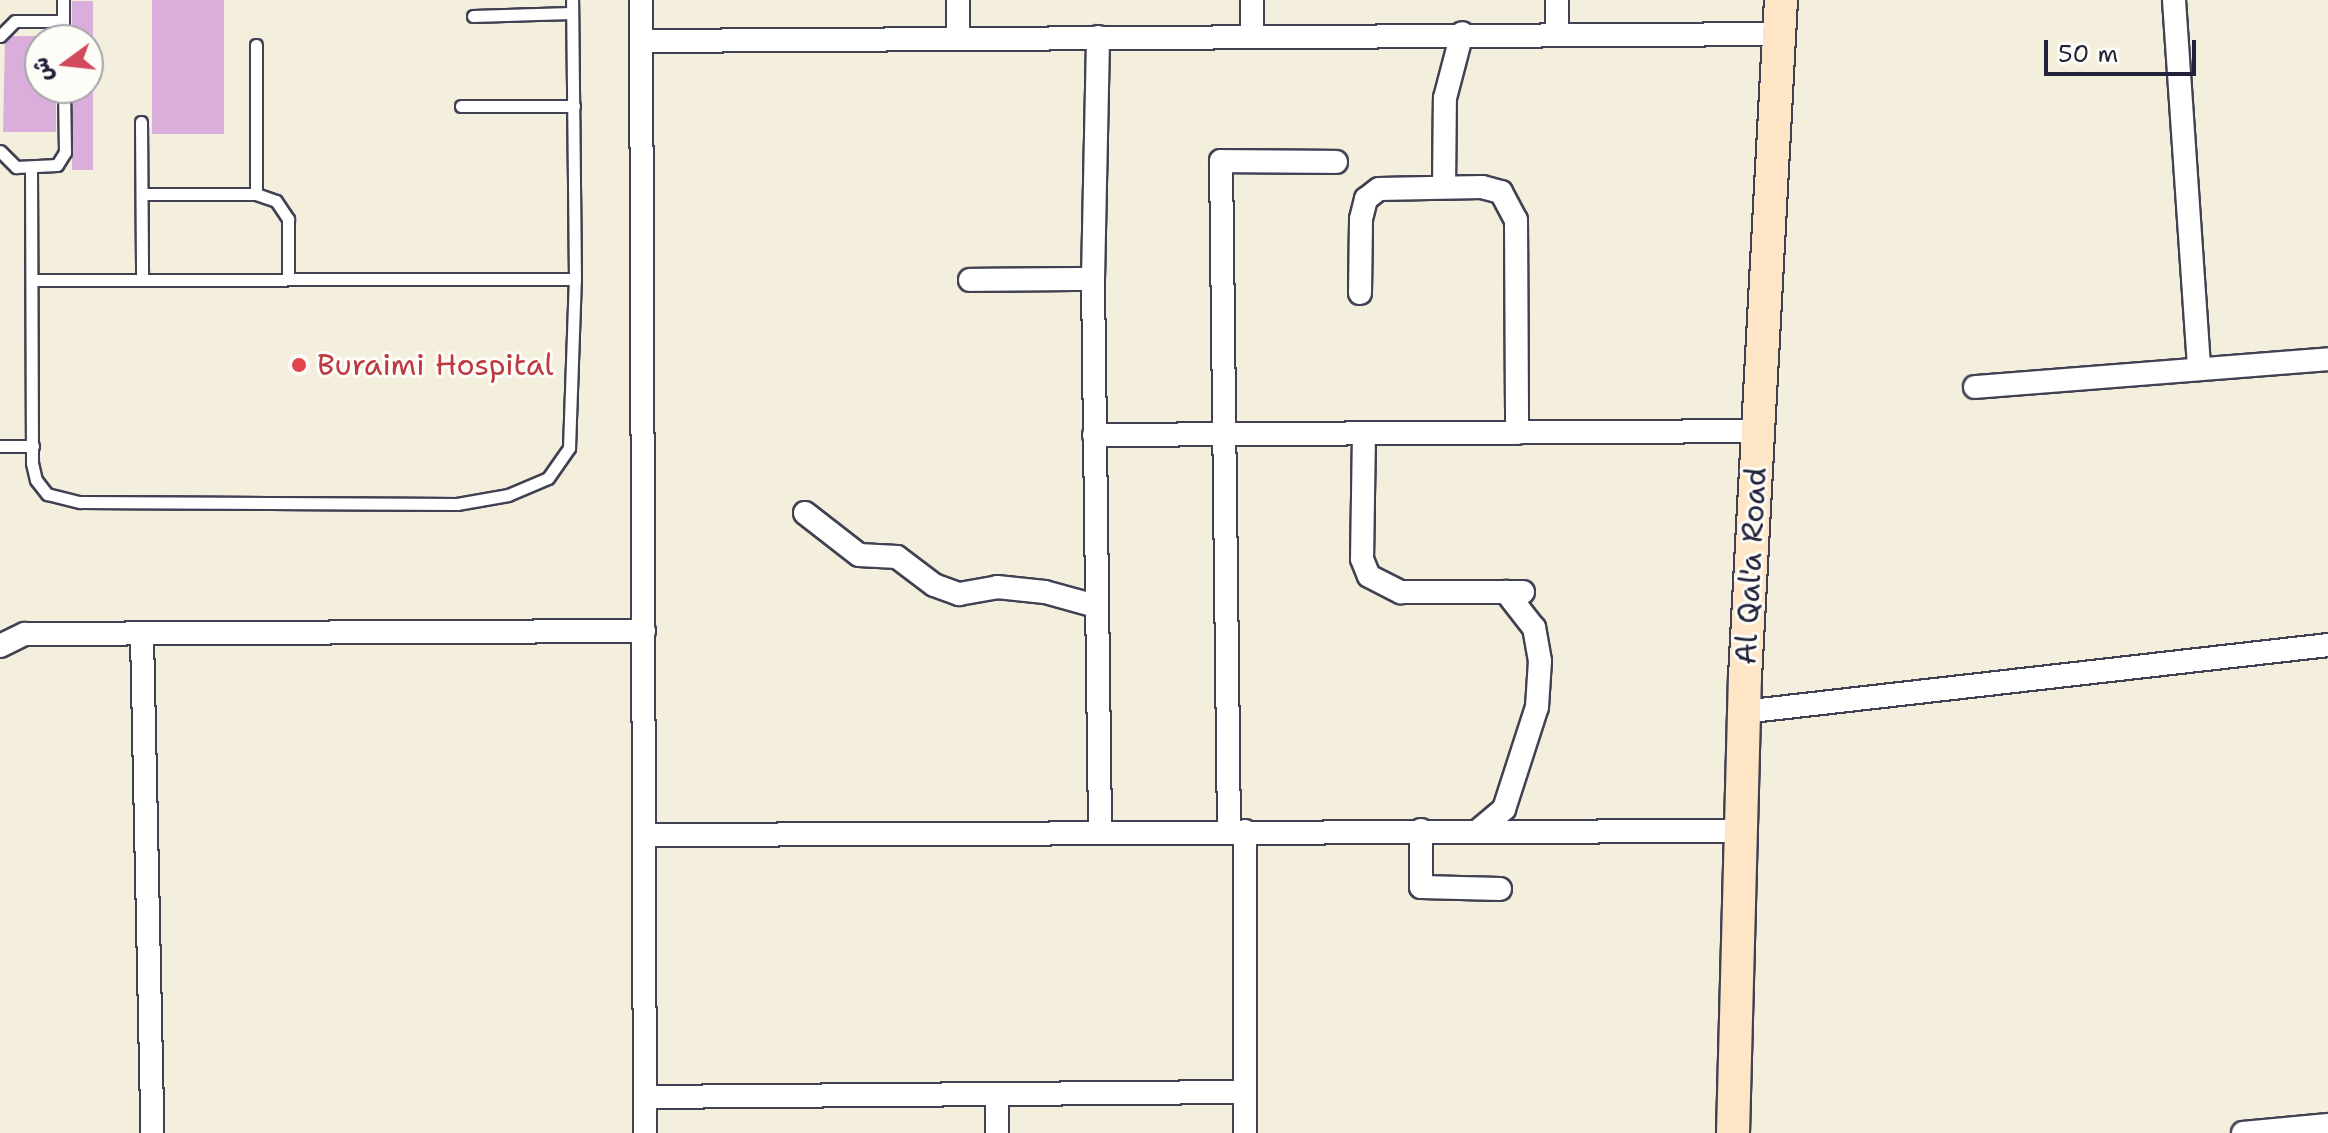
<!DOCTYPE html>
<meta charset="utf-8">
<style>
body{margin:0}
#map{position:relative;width:2328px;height:1133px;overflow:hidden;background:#f3efdc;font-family:"Shantell Sans","Playpen Sans Arabic",sans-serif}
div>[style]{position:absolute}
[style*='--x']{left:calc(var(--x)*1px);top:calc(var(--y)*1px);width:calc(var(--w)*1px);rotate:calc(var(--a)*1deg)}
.building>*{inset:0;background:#daaeda;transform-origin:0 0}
.roads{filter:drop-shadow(2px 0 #414153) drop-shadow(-2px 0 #414153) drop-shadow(0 2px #414153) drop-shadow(0 -2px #414153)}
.lane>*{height:11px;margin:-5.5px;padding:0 5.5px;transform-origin:5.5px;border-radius:5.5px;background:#fff}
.street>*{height:22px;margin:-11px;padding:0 11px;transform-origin:11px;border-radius:11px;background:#fff}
.secondary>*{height:32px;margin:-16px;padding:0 16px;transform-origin:16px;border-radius:16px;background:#fde5c5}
.dots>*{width:22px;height:22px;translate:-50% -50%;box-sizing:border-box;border:4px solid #fdfcf7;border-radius:50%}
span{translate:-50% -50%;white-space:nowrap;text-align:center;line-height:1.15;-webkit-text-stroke:6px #fdfcf7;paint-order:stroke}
.health-label{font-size:30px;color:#be3a42}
.left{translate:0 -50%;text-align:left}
.street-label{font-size:30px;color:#22223b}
.north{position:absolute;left:24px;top:24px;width:80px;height:80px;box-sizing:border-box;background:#fdfcf7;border:2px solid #a5a5ac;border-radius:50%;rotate:255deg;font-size:22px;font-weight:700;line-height:32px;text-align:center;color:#22223b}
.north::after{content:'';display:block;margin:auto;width:28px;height:36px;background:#d1495b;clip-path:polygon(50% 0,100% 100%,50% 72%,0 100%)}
.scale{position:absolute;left:2044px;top:40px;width:152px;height:36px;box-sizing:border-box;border:4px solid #22223b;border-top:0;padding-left:10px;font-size:24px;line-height:28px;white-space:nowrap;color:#22223b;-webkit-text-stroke:6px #fdfcf7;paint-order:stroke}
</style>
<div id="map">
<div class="building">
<div style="left:152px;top:0;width:72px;height:134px"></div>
<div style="left:72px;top:1px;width:21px;height:39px"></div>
<div style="clip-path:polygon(12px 36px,40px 36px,40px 88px,56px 88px,56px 132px,3px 132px,5px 43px)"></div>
<div style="left:72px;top:88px;width:21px;height:82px"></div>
</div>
<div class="roads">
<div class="lane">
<div style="--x:63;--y:0;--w:21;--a:90"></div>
<div style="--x:473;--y:16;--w:99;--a:-1.7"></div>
<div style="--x:0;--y:36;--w:21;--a:-45"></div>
<div style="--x:15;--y:21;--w:48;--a:0"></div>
<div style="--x:63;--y:21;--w:19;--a:90"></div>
<div style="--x:256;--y:45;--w:149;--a:90"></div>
<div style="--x:461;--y:106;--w:113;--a:0"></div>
<div style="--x:141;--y:122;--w:157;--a:89.6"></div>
<div style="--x:0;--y:151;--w:23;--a:45"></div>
<div style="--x:16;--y:167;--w:41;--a:-2.8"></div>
<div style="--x:57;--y:165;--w:15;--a:-58"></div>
<div style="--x:65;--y:152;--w:64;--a:-90.9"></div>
<div style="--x:31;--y:168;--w:295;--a:89.8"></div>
<div style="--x:32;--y:463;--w:17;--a:77"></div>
<div style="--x:36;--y:480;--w:18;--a:52"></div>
<div style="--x:47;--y:494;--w:34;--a:14"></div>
<div style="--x:80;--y:502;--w:377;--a:0.3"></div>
<div style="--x:457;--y:504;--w:52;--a:-10"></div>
<div style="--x:508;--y:495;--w:43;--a:-23"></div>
<div style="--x:548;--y:478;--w:37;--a:-55"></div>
<div style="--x:569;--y:448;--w:169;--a:-88"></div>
<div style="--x:575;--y:279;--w:279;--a:-90.6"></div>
<div style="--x:142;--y:194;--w:114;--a:0"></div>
<div style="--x:256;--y:194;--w:21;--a:19"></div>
<div style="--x:276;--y:201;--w:22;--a:56"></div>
<div style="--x:288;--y:219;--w:60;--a:90"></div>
<div style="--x:32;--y:280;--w:543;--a:-0.11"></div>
<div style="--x:0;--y:446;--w:33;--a:0"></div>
</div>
<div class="street">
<div style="--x:641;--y:0;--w:1133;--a:89.8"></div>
<div style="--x:1252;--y:0;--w:34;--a:90"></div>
<div style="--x:2174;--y:0;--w:370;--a:86.1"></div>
<div style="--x:1557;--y:33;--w:33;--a:-90"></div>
<div style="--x:958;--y:38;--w:38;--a:-90"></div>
<div style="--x:641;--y:41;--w:1139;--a:-0.35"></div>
<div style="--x:1444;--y:187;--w:89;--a:-89.4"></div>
<div style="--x:1445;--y:98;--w:67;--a:-75.3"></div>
<div style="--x:1093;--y:279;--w:242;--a:-88.8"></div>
<div style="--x:970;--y:280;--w:123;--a:-0.5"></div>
<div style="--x:1093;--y:279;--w:551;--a:89.27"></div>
<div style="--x:1360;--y:293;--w:74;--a:-89.2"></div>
<div style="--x:1361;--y:219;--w:21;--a:-76"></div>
<div style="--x:1366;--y:199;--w:16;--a:-38"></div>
<div style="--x:1379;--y:189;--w:103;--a:-1.1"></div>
<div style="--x:1482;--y:187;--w:20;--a:15"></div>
<div style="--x:1501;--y:192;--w:32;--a:62"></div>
<div style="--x:1516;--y:220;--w:213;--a:89.7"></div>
<div style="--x:1975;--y:387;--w:354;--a:-4.5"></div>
<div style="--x:1364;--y:433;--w:126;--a:90.9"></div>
<div style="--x:1362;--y:559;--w:18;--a:68"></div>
<div style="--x:1369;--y:576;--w:36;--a:27"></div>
<div style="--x:1401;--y:592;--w:122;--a:0"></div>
<div style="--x:1094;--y:435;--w:665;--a:-0.34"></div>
<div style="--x:805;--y:513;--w:68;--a:37.9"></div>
<div style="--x:859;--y:555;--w:38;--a:3"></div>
<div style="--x:897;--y:557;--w:46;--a:37.1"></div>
<div style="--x:934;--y:585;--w:27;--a:20"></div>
<div style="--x:959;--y:594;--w:39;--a:-10"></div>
<div style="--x:997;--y:587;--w:48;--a:5.9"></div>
<div style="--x:1045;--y:592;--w:53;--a:15.4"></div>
<div style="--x:142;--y:635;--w:498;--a:88.8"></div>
<div style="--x:0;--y:646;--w:28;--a:-26"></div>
<div style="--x:25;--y:634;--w:619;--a:-0.28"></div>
<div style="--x:1743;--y:712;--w:589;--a:-6.53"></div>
<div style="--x:1421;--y:830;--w:57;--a:90"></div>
<div style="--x:1421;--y:887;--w:79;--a:1.5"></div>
<div style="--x:1479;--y:830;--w:33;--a:-40"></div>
<div style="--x:1504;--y:809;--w:107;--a:-72.1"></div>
<div style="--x:1537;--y:707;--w:46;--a:-86.3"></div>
<div style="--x:1540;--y:661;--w:34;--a:-100"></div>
<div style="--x:1534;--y:628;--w:46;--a:-127.9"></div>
<div style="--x:1245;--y:831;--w:302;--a:90"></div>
<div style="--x:1229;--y:832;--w:671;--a:-90.68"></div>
<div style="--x:1221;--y:161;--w:115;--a:0.5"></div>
<div style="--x:644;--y:835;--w:1096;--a:-0.21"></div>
<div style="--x:997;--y:1096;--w:37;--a:90"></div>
<div style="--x:645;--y:1097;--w:599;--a:-0.48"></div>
<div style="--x:2243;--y:1133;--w:85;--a:-5.4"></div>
</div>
<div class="secondary">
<div style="--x:1733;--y:1133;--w:456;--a:-88.5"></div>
<div style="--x:1745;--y:677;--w:678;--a:-86.96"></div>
</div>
</div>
<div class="dots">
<div style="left:299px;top:365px;background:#e0444e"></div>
</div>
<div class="health-label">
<span class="left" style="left:317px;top:365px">Buraimi Hospital</span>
</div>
<div class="street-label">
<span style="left:1751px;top:566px;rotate:-87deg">Al Qal'a Road</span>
</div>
<div class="north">ش</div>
<div class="scale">50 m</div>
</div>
